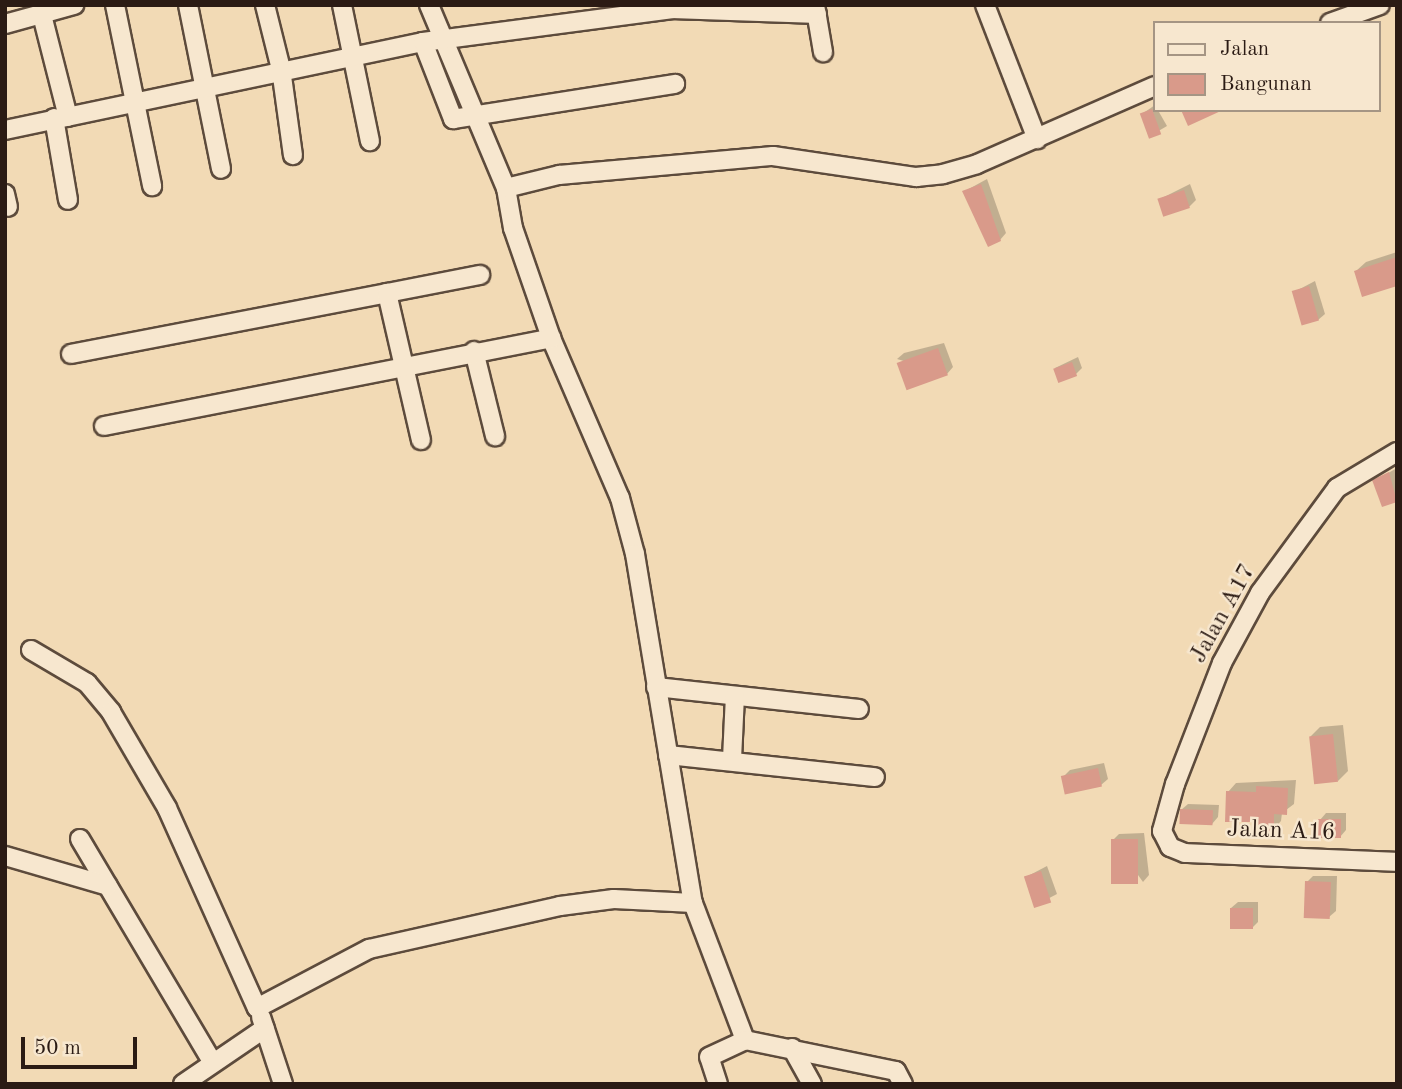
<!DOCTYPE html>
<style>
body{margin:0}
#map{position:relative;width:1402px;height:1089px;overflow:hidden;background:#f2dab5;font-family:"Old Standard TT",serif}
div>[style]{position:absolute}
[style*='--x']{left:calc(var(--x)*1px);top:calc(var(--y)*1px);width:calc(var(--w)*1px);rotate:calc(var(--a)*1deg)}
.shadow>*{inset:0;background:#0003}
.building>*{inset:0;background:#d99a8a;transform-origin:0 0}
.roads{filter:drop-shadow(2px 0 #5d4b3c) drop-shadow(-2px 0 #5d4b3c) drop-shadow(0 2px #5d4b3c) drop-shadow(0 -2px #5d4b3c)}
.street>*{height:18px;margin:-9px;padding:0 9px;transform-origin:9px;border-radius:9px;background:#f7e7cf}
span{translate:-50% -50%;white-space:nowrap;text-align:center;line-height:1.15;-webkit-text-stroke:5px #f7e7cf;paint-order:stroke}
.street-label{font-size:24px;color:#2b1b14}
.frame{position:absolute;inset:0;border:7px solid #2b1b14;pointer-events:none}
.legend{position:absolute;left:1153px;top:21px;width:228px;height:91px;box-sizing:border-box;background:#f7e7cf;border:2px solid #a59584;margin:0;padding:9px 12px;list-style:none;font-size:21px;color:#2b1b14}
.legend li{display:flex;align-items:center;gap:14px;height:35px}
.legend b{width:35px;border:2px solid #a59584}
.scale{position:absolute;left:21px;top:1037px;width:116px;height:32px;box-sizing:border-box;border:4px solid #2b1b14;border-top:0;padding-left:9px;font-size:21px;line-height:24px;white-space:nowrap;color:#2b1b14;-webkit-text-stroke:5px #f7e7cf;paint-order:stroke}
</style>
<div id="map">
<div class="shadow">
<div style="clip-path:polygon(1155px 105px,1167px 126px,1150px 136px,1142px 114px)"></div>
<div style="clip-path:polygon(987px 179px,1006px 233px,1000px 240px,965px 191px)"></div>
<div style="clip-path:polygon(1190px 184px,1196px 200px,1189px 207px,1160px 199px)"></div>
<div style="clip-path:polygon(1397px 252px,1397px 284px,1356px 271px,1366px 262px)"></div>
<div style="clip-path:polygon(1315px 281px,1325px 314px,1318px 320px,1294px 292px)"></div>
<div style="clip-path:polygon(944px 343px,953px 367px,947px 374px,897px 359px,904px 353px)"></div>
<div style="clip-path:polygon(1078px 357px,1082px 368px,1076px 374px,1055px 368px)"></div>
<div style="clip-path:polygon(1397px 468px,1397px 499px,1383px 505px,1374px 481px)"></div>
<div style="clip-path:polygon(1343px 725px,1348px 771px,1338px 781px,1310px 737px,1320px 727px)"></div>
<div style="clip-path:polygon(1104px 763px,1108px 779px,1101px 785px,1063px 777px,1070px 770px)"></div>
<div style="clip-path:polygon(1296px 780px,1294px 804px,1282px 813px,1281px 821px,1273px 830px,1228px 792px,1236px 783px)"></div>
<div style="clip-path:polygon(1188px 804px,1219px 805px,1218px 817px,1212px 824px,1181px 810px)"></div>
<div style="clip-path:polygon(1326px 813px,1346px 813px,1346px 830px,1340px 837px,1320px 820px)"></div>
<div style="clip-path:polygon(1144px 833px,1149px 875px,1143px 882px,1113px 840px,1119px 834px)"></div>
<div style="clip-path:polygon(1047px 866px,1057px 894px,1036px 905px,1026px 877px)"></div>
<div style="clip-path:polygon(1313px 876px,1337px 876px,1336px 911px,1329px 917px,1307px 882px)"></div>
<div style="clip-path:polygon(1238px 902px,1258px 902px,1258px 922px,1252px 928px,1231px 908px)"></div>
</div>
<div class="building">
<div style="left:1152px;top:109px;width:27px;height:13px;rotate:70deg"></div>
<div style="clip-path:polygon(1181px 110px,1223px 110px,1188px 126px)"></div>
<div style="clip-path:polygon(981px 184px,1001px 241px,988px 247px,962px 191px)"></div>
<div style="left:1184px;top:190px;width:19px;height:28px;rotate:72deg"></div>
<div style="clip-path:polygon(1397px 257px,1397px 286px,1362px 297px,1354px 271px)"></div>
<div style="left:1309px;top:286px;width:36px;height:18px;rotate:74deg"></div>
<div style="left:938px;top:348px;width:29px;height:44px;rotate:70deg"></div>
<div style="left:1072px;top:362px;width:15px;height:20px;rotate:70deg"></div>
<div style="clip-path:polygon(1389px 472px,1397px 502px,1382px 507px,1372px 480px)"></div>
<div style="left:1333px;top:734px;width:48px;height:24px;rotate:84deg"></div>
<div style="left:1098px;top:768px;width:19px;height:38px;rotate:78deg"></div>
<div style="clip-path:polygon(1256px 786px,1288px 788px,1287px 815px,1274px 814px,1274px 832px,1254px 831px,1255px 822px,1225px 822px,1226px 791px,1256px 792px)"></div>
<div style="left:1180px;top:809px;width:33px;height:15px;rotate:2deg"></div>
<div style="left:1318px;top:819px;width:23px;height:19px"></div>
<div style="left:1111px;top:839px;width:27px;height:45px"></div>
<div style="left:1041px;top:871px;width:33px;height:18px;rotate:72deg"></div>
<div style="left:1305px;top:881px;width:26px;height:37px;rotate:2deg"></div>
<div style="left:1230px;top:908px;width:23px;height:21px"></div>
</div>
<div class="roads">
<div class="street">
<div style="--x:115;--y:5;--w:185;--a:78.4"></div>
<div style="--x:188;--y:5;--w:167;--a:78.6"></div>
<div style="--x:265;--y:5;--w:66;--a:76"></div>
<div style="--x:281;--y:69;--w:87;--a:82.1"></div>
<div style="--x:342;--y:5;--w:139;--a:78.4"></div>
<div style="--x:429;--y:5;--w:199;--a:67.2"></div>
<div style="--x:506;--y:188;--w:41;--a:80.1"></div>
<div style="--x:513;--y:228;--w:116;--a:70.9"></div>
<div style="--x:551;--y:338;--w:174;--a:66.7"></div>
<div style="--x:620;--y:498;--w:58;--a:75"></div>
<div style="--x:635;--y:554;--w:354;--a:80.6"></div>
<div style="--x:693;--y:903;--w:147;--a:69.2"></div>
<div style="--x:815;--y:5;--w:48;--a:80.3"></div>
<div style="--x:985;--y:5;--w:144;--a:68.8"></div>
<div style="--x:42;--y:15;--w:105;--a:75.7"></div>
<div style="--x:1330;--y:23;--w:53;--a:-19.8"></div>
<div style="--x:5;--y:24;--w:72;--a:-15.4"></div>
<div style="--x:423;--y:42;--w:83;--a:68.7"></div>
<div style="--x:453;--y:119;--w:225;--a:-9"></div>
<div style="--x:54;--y:118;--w:83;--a:80.3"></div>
<div style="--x:5;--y:130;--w:427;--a:-11.9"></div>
<div style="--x:423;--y:42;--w:252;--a:-7.5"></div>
<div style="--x:673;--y:9;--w:144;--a:2"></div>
<div style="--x:506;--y:188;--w:55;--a:-13.8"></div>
<div style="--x:559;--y:175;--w:215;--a:-5.1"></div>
<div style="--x:773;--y:156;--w:145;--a:8.4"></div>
<div style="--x:916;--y:177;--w:27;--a:-6"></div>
<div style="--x:943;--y:174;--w:35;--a:-16"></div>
<div style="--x:977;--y:164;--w:194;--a:-23.7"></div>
<div style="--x:5;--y:194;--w:13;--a:77"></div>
<div style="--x:387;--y:293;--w:95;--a:-11"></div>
<div style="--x:474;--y:351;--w:88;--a:76.1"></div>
<div style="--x:71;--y:354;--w:322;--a:-10.9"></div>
<div style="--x:387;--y:293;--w:151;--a:77"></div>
<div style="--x:104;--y:426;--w:456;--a:-11.1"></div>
<div style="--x:1397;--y:452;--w:70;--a:149"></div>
<div style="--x:1337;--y:488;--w:130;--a:126.3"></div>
<div style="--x:1260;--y:593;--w:80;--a:118.5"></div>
<div style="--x:1222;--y:663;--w:130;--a:111.2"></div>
<div style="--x:1175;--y:784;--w:49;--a:105.5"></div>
<div style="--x:1162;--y:831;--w:18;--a:63"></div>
<div style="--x:1170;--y:847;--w:16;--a:22"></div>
<div style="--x:1185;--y:853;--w:212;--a:2.4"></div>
<div style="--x:31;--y:650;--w:65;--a:30.5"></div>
<div style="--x:87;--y:683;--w:38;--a:50"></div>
<div style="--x:111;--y:712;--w:111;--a:59.7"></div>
<div style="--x:167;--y:808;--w:219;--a:65.8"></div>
<div style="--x:257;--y:1008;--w:127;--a:-27.8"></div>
<div style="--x:369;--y:949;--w:196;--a:-12.7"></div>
<div style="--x:560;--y:906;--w:54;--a:-7.4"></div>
<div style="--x:614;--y:899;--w:79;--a:2.9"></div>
<div style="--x:656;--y:687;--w:204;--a:6.2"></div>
<div style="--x:668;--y:755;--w:208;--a:6.1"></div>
<div style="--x:732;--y:759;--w:63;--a:-87.3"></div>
<div style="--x:80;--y:839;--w:258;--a:59.3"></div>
<div style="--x:5;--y:856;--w:107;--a:16.2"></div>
<div style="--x:261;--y:1017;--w:71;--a:71.8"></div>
<div style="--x:792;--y:1048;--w:41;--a:60.9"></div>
<div style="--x:183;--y:1084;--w:99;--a:-34.3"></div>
<div style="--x:718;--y:1084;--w:28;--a:-108"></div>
<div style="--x:709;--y:1057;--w:40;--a:-25"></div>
<div style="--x:745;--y:1040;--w:154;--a:11.6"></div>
<div style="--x:896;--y:1071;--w:15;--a:62"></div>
</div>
</div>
<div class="street-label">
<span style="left:1224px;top:614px;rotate:-61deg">Jalan A17</span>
<span style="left:1281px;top:832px;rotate:2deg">Jalan A16</span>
</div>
<div class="frame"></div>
<ul class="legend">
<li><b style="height:9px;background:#f7e7cf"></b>Jalan</li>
<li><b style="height:19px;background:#d99a8a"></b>Bangunan</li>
</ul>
<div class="scale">50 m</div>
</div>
